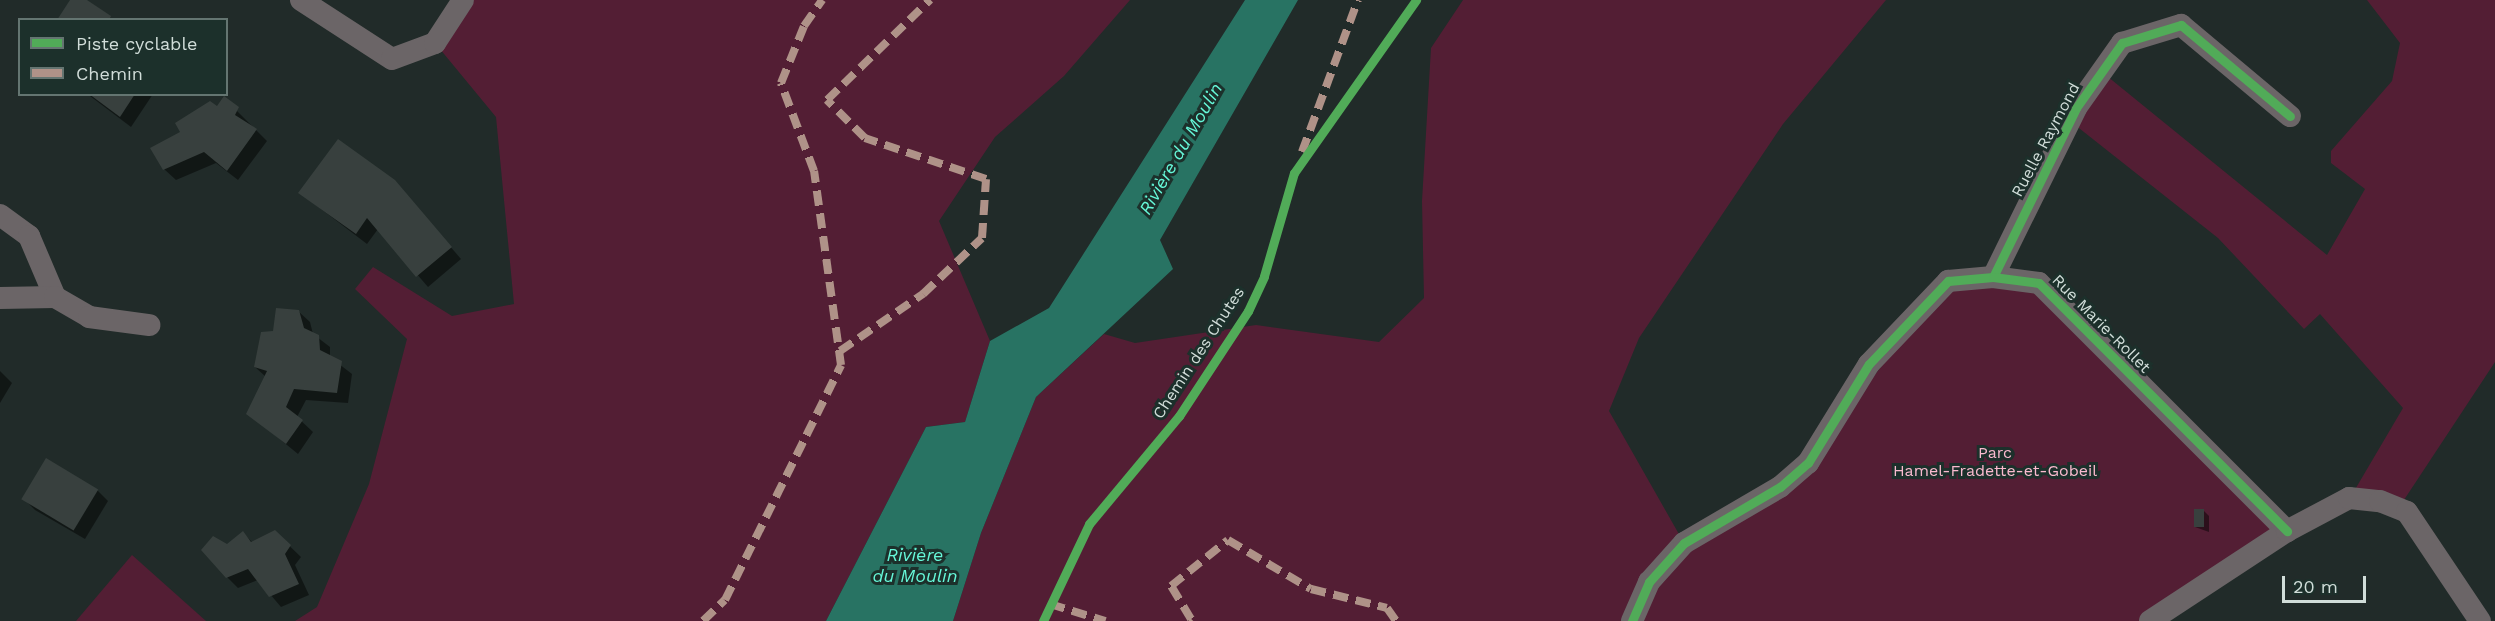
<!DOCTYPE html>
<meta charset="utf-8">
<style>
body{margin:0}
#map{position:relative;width:2495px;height:621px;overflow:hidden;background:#212b29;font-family:"Work Sans",sans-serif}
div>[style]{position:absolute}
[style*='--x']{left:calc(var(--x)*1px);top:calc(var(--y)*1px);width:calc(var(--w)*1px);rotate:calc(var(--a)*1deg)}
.green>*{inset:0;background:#531e34}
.water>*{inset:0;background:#287363}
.shadow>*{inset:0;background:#0007}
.building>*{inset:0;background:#38403e;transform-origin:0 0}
.minor>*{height:22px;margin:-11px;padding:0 11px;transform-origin:11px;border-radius:11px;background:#6b6567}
.quiet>*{height:8px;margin-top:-4px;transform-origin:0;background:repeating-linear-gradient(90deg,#af9288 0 15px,transparent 0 23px)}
.cycleway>*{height:9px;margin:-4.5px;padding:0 4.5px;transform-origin:4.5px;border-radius:4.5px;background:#51ab58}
span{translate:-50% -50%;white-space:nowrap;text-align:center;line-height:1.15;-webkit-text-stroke:6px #1c302b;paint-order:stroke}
.street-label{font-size:16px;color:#d1ddd9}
.park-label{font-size:16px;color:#fbbacf}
.water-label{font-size:18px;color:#66f8d9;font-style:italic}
.legend{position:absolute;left:18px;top:18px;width:210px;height:78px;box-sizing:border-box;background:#1c302b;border:2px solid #647571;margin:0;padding:8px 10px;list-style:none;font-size:18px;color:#d1ddd9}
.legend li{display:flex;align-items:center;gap:12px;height:30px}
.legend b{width:30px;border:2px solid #647571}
.scale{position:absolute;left:2282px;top:576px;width:84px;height:27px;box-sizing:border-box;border:3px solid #d1ddd9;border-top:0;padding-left:8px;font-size:18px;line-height:21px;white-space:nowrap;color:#d1ddd9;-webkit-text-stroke:4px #1c302b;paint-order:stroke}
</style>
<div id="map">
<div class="green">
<div style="clip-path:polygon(463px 0,1130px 0,1064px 76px,995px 137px,939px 221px,990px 341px,965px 422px,926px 427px,826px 621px,295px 621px,317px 607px,369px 484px,407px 339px,355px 289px,373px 267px,452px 316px,514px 304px,496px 117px,435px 43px)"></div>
<div style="clip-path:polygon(1463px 0,1886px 0,1783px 124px,1639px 338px,1609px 411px,1684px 543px,1780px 487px,1827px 436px,1948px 281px,2039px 283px,2287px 531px,2150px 621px,953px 621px,981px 533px,1036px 397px,1104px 334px,1135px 343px,1256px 325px,1379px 342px,1424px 298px,1422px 201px,1431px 48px)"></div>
<div style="clip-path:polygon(2367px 0,2495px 0,2495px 362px,2398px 509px,2350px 498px,2403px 408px,2320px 314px,2304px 329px,2218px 238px,2070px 121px,2102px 72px,2327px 255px,2365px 189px,2331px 163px,2331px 151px,2392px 81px,2400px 43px)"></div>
<div style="clip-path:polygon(132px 555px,206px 621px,76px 621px)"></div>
</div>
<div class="water">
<div style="clip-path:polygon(1245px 0,1298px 0,1160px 240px,1173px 269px,1036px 397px,981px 533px,953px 621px,826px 621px,926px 427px,965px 422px,990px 341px,1049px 308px)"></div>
</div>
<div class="shadow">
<div style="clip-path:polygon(153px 94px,131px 127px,90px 96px,91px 94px)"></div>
<div style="clip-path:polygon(224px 98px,267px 141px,238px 180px,216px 163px,176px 180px,164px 169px,182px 132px,218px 108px)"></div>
<div style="clip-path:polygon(394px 181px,461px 259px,428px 287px,378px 229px,367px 244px,300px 193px)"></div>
<div style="clip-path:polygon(298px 311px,310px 322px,313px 334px,330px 347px,330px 357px,352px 374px,348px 403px,306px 400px,297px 417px,313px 432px,298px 454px,248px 413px,266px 377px,255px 367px,274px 332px)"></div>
<div style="clip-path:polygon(0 371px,12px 383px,0 403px)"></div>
<div style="clip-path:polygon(97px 490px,108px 501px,85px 539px,35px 510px,24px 499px)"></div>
<div style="clip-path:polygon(2204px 511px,2209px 516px,2209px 532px,2195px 527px)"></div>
<div style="clip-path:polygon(274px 531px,301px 557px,295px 565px,309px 595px,281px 607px,258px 580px,238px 588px,227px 577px,227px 545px,243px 533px,253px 543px)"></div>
</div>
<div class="building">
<div style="clip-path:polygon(70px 0,87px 0,111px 16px,109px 20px,57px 20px)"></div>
<div style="clip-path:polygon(89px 94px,135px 94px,120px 117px)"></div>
<div style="clip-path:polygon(224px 96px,239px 107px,235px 115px,257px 129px,227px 171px,204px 152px,163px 170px,150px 148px,180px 132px,175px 123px,210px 101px,217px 106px)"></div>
<div style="clip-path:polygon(338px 139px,395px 180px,452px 247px,416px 277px,367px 218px,356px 234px,298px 193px)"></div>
<div style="clip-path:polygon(276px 308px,299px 310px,304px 328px,319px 335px,320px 350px,342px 361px,337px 393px,294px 389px,286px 407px,303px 420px,286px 444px,246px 414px,267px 371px,254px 367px,261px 332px,273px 331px)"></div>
<div style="left:46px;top:458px;width:61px;height:48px;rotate:31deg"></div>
<div style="left:2194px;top:509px;width:10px;height:18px"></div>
<div style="clip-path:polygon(275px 530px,291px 545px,285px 554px,299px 584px,269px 597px,248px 569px,226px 578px,201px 550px,213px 536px,227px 544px,243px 531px,251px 542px)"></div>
</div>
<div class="minor">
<div style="--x:301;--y:0;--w:108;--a:33"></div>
<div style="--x:392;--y:59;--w:46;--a:-20.4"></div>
<div style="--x:435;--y:43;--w:51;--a:-56.9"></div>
<div style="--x:0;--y:215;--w:36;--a:36"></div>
<div style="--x:29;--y:236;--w:66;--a:66.9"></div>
<div style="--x:1993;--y:277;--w:188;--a:-63.8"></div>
<div style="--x:2076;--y:108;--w:80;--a:-54.7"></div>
<div style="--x:2122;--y:43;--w:62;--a:-17"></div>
<div style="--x:2181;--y:25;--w:142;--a:39.9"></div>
<div style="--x:0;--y:298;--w:55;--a:-1"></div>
<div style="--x:55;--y:297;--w:39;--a:30"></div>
<div style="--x:89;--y:317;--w:61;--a:7.6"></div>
<div style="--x:1632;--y:621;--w:43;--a:-66.4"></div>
<div style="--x:1649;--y:582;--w:52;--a:-48.1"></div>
<div style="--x:1684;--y:543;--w:111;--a:-30.3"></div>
<div style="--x:1780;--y:487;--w:37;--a:-41"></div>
<div style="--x:1808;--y:463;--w:116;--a:-58.4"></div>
<div style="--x:1869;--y:364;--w:115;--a:-46.4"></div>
<div style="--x:1948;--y:281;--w:45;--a:-5.1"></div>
<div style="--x:1993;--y:277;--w:46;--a:7.4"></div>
<div style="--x:2039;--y:283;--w:351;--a:45"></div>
<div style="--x:2150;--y:621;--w:164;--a:-33.3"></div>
<div style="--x:2287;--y:531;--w:70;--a:-28"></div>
<div style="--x:2349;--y:498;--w:31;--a:6"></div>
<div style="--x:2380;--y:501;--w:29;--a:22"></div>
<div style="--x:2407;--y:512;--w:131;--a:56.2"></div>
</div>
<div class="quiet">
<div style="--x:1302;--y:152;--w:162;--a:-69.8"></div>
<div style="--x:840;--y:351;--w:101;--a:-34.5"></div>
<div style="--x:923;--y:294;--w:81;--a:-43.5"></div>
<div style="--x:982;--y:238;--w:59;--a:-86.1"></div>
<div style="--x:986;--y:179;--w:128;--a:-161.3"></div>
<div style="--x:865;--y:138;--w:54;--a:-135"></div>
<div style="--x:827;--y:100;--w:144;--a:-44.2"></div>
<div style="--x:1050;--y:604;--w:58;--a:17.2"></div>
<div style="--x:703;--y:621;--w:30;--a:-44"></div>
<div style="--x:725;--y:600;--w:262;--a:-63.7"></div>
<div style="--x:841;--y:365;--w:196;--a:-97.9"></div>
<div style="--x:814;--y:171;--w:94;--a:-110.6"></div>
<div style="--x:781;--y:83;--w:61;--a:-68"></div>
<div style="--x:804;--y:26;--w:32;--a:-55"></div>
<div style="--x:1189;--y:621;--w:3;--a:-45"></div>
<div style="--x:1191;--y:619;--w:39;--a:-121"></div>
<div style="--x:1171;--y:586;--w:73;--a:-38.9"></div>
<div style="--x:1228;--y:540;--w:96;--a:30.6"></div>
<div style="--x:1311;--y:589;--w:78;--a:14"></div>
<div style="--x:1387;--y:608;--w:16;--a:55"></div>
</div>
<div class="cycleway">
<div style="--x:1993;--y:277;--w:188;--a:-63.8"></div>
<div style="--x:2076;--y:108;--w:80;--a:-54.7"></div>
<div style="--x:2122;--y:43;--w:62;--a:-17"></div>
<div style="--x:2181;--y:25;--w:142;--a:39.9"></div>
<div style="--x:1043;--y:621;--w:107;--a:-64.6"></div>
<div style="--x:1089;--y:524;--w:141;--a:-50.2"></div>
<div style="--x:1179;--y:416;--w:126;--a:-56.7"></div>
<div style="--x:1248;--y:311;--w:38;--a:-65"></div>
<div style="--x:1264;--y:276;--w:107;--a:-73.8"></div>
<div style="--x:1294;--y:173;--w:212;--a:-54.8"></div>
<div style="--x:1632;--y:621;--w:43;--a:-66.4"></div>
<div style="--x:1649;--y:582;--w:52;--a:-48.1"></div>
<div style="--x:1684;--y:543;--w:111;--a:-30.3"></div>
<div style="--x:1780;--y:487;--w:37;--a:-41"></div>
<div style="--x:1808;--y:463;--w:116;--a:-58.4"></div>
<div style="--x:1869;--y:364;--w:115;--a:-46.4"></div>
<div style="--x:1948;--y:281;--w:45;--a:-5.1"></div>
<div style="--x:1993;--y:277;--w:46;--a:7.4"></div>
<div style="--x:2039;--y:283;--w:351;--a:45"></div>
</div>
<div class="street-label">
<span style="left:2046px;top:140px;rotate:-62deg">Ruelle Raymond</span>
<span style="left:2101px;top:324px;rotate:45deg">Rue Marie-Rollet</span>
<span style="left:1199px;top:353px;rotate:-57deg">Chemin des Chutes</span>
</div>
<div class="park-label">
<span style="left:1995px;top:462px">Parc<br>Hamel-Fradette-et-Gobeil</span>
</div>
<div class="water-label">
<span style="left:1181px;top:149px;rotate:-60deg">Rivière du Moulin</span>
<span style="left:915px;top:566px">Rivière<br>du Moulin</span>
</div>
<ul class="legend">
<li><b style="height:8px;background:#51ab58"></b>Piste cyclable</li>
<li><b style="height:8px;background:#af9288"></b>Chemin</li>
</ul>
<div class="scale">20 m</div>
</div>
